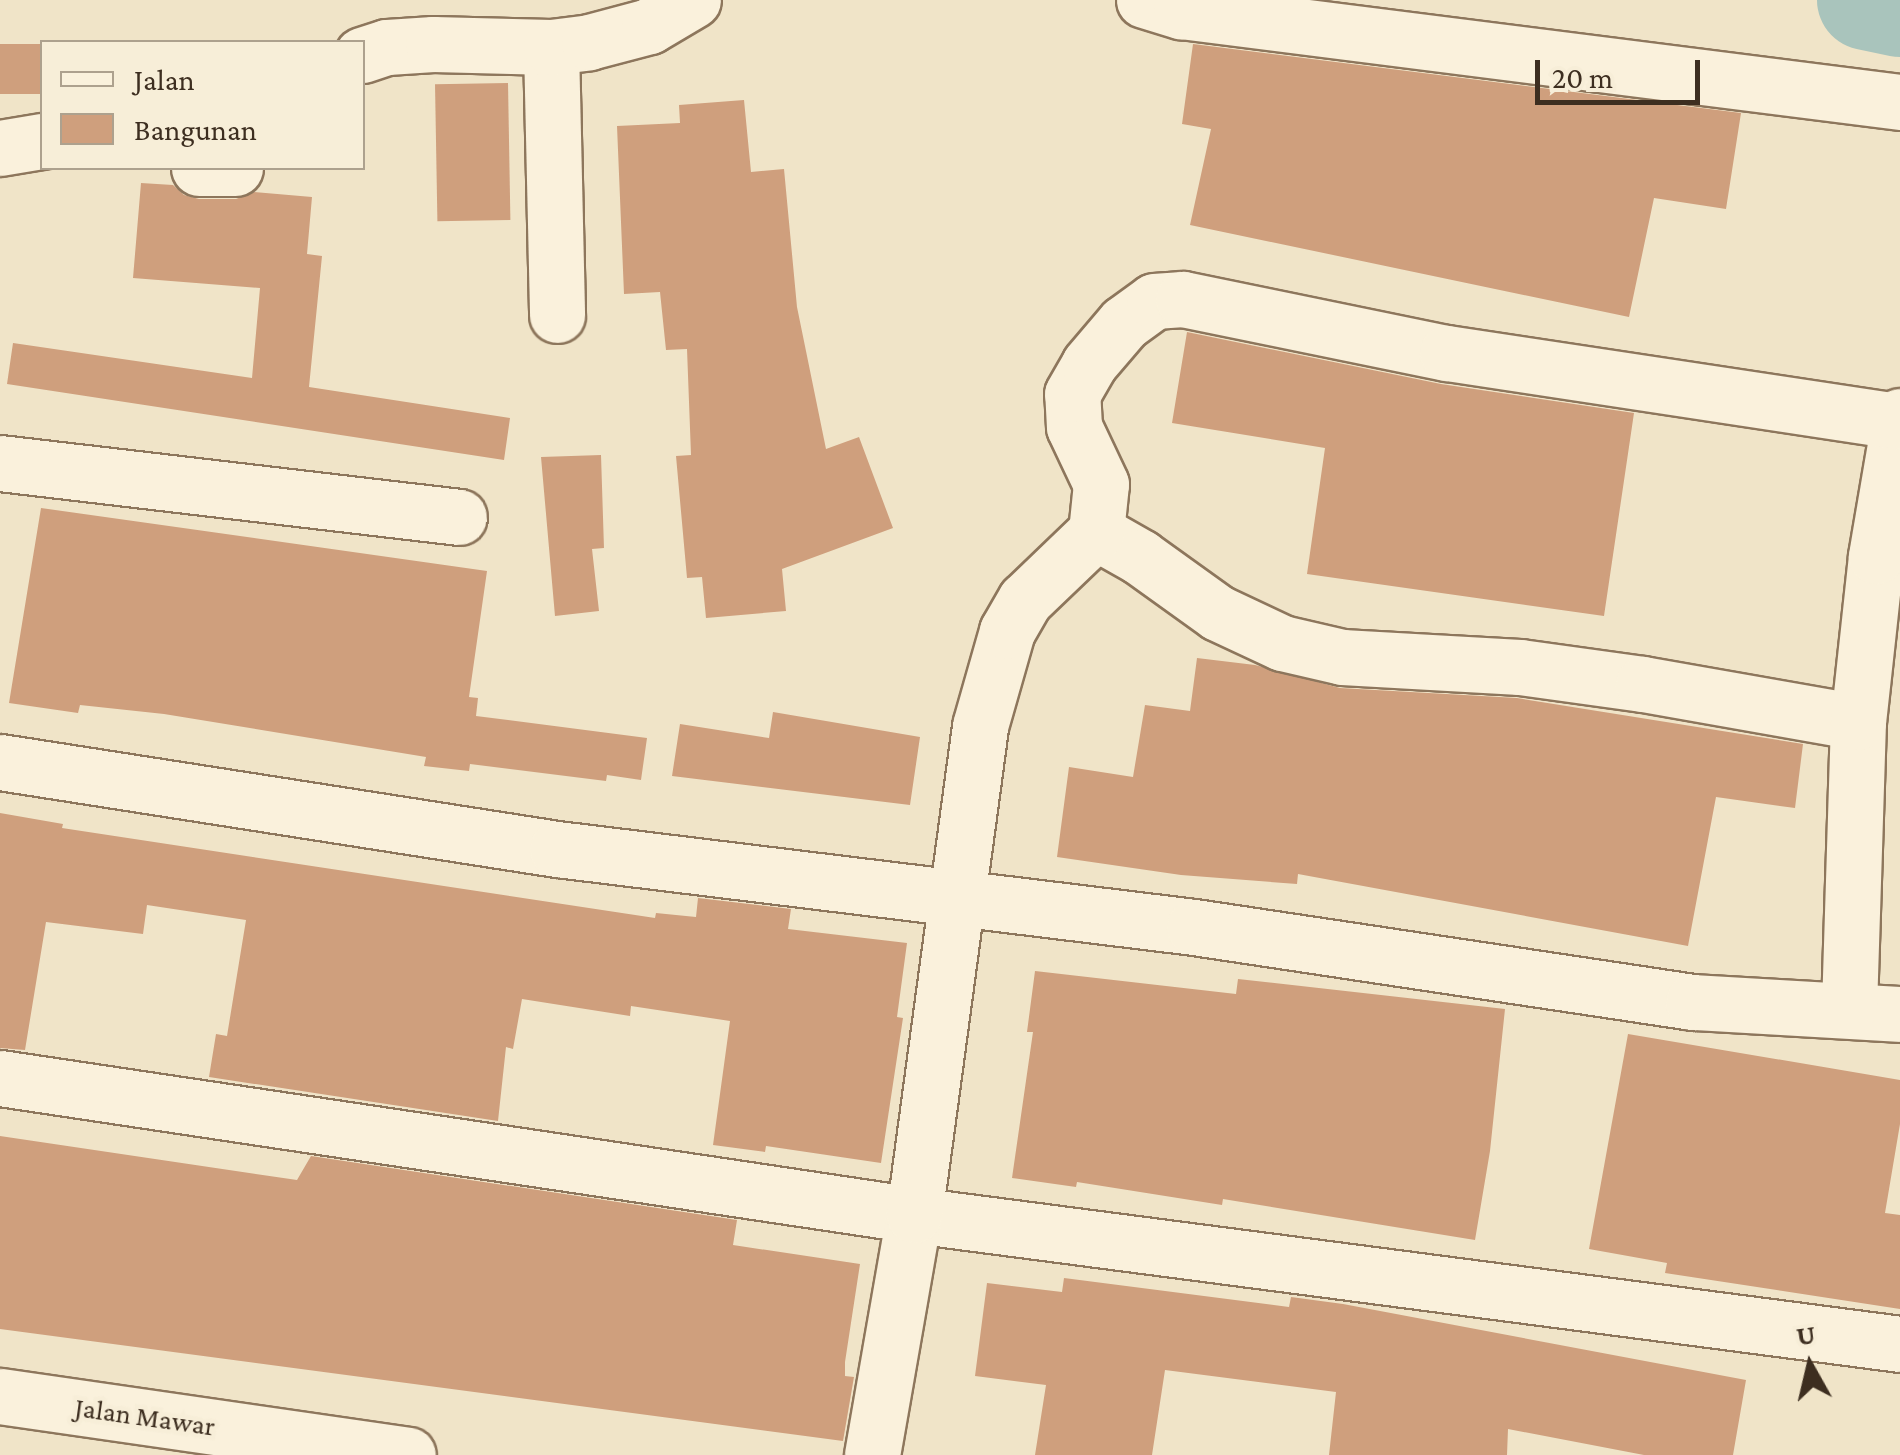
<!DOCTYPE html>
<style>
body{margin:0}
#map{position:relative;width:1900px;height:1455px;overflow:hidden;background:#f0e4c8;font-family:"Crimson Pro",serif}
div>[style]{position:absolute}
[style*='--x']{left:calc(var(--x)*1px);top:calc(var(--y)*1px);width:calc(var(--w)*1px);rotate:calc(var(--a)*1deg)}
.river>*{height:100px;margin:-50px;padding:0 50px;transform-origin:50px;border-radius:50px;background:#a9c4bc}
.building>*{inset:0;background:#cf9f7d;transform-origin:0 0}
.roads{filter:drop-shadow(2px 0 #8d765c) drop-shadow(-2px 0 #8d765c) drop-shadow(0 2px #8d765c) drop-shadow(0 -2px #8d765c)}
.minor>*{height:55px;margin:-27.5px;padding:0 27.5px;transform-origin:27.5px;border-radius:27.5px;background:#faf1dc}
span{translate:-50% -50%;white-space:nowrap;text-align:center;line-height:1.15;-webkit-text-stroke:9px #f7eed8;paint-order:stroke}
.street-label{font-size:28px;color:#3d2e20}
.legend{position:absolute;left:40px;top:40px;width:325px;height:130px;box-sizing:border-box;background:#f7eed8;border:2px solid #ada18e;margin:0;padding:12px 18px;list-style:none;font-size:30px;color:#3d2e20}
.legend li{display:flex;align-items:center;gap:20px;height:50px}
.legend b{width:50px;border:2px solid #ada18e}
.north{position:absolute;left:1760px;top:1315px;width:100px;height:100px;-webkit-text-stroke:8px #f7eed8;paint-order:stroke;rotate:352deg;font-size:28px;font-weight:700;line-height:40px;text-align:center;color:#3d2e20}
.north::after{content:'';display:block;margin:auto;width:35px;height:45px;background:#3d2e20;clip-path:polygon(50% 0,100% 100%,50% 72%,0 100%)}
.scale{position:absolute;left:1535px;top:60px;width:165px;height:45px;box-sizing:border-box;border:5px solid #3d2e20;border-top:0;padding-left:12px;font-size:30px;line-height:35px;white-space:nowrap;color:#3d2e20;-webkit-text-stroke:8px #f7eed8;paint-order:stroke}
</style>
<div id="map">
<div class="river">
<div style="--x:1867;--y:0;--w:34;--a:12"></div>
</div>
<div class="building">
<div style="left:42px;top:44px;width:50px;height:42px;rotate:90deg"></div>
<div style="clip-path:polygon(1193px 44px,1741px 113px,1726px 209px,1654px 198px,1629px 317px,1190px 225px,1211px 129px,1182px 124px)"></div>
<div style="left:508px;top:83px;width:137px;height:73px;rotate:89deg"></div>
<div style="clip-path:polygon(744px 100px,751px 172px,784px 169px,797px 307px,826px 449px,859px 437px,893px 528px,782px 569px,786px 611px,706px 618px,702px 577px,687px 578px,676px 456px,691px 455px,687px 349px,666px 350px,660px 292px,624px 294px,617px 126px,680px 123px,679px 105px)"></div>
<div style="clip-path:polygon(141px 183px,173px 185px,184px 195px,199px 199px,236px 199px,254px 192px,312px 197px,307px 254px,322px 256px,309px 387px,510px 418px,504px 460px,7px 384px,13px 343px,252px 378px,260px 288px,133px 278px)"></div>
<div style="clip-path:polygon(1187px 332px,1441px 384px,1634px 413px,1604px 616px,1307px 574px,1325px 448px,1172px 423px)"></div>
<div style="clip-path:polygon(601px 455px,604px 548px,592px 549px,599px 611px,555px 616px,541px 457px)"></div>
<div style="clip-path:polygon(41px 508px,487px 571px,469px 697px,478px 698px,476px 716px,647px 738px,641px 780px,607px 775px,606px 781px,470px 764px,469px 771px,424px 766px,426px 757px,164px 714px,80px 705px,78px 713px,9px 703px)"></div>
<div style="clip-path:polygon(1197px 658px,1255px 665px,1340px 688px,1517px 698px,1803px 744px,1795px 808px,1716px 797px,1688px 946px,1298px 874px,1297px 884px,1181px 875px,1057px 857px,1069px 767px,1133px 777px,1145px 705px,1190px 711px)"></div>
<div style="clip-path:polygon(773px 712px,920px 737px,910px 805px,672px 776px,680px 724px,769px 738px)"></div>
<div style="clip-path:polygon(0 813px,63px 824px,62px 828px,655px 918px,656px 913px,696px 917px,698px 898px,791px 909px,788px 929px,907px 943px,897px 1017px,903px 1018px,881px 1163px,766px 1146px,765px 1152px,713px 1145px,730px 1021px,631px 1006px,630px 1016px,522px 999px,513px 1049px,506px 1047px,498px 1121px,209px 1077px,216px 1034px,227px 1036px,246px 920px,147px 905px,143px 934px,46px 922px,25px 1050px,0 1048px)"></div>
<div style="clip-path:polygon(1035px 971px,1236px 994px,1238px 979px,1505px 1009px,1490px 1151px,1475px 1240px,1223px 1199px,1222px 1205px,1077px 1182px,1076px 1187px,1012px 1178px,1033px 1032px,1027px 1032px)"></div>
<div style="clip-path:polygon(1628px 1034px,1900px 1080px,1900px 1124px,1885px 1213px,1900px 1215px,1900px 1309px,1665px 1273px,1667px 1263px,1589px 1249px)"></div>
<div style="clip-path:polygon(0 1136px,297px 1180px,311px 1156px,737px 1220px,733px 1245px,860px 1264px,845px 1362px,845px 1376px,854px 1377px,843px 1441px,0 1329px)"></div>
<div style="clip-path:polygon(1064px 1278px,1289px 1307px,1291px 1297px,1343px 1304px,1746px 1380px,1733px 1455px,1644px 1455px,1508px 1429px,1507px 1455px,1329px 1455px,1336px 1392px,1165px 1370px,1152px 1455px,1035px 1455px,1046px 1385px,975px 1376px,987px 1283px,1062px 1292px)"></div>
</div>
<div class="roads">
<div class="minor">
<div style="--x:1144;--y:0;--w:39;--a:17"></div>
<div style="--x:1181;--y:11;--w:725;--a:7.21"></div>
<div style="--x:551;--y:47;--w:268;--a:88.7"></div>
<div style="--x:362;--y:55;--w:26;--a:-18"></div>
<div style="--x:387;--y:47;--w:46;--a:-3.7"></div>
<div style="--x:433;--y:44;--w:118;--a:1.5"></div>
<div style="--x:551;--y:47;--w:38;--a:-7"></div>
<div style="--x:589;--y:42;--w:62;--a:-14.9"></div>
<div style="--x:649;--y:26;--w:51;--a:-30.6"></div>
<div style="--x:0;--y:148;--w:43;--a:-9.5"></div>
<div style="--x:199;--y:168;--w:36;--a:0"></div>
<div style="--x:0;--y:463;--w:462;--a:6.7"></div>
<div style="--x:1096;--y:532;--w:51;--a:29.6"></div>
<div style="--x:1140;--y:557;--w:96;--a:35.7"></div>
<div style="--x:1218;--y:613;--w:71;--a:25.1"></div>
<div style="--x:1282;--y:643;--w:62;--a:13.1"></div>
<div style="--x:1342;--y:657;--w:178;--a:3.2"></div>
<div style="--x:1520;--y:667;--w:124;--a:7.9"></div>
<div style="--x:1643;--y:684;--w:218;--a:10"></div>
<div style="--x:0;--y:762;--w:564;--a:8.88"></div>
<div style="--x:557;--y:849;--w:642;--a:6.98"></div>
<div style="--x:1194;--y:927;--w:505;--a:8.55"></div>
<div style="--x:1693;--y:1002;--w:207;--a:3.3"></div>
<div style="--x:1849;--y:1008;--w:286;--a:-88.2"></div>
<div style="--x:1858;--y:722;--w:167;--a:-83.8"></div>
<div style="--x:1876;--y:556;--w:142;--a:-80.3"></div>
<div style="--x:0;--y:1078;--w:924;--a:8.52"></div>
<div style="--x:914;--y:1215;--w:994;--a:7.45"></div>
<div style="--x:0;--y:1396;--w:412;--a:8.2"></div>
<div style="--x:872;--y:1455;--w:244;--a:-80.1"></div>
<div style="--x:914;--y:1215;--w:493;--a:-82.3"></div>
<div style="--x:980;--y:726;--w:99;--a:-74.1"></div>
<div style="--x:1007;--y:631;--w:36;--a:-60"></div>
<div style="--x:1025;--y:600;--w:98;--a:-43.8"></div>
<div style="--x:1096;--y:532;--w:48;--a:-84.1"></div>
<div style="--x:1101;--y:484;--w:63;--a:-115.3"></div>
<div style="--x:1074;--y:427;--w:33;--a:-93"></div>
<div style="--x:1072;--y:394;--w:34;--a:-60"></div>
<div style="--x:1089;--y:364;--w:54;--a:-49.5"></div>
<div style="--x:1124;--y:323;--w:37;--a:-36"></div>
<div style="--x:1154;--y:301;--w:29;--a:-4"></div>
<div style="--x:1183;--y:299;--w:269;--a:11.6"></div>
<div style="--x:1447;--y:353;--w:456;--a:8.6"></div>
</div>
</div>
<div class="street-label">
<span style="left:145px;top:1417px;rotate:8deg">Jalan Mawar</span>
</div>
<ul class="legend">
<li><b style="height:12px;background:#faf1dc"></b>Jalan</li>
<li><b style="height:28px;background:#cf9f7d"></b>Bangunan</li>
</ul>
<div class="north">U</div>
<div class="scale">20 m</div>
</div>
